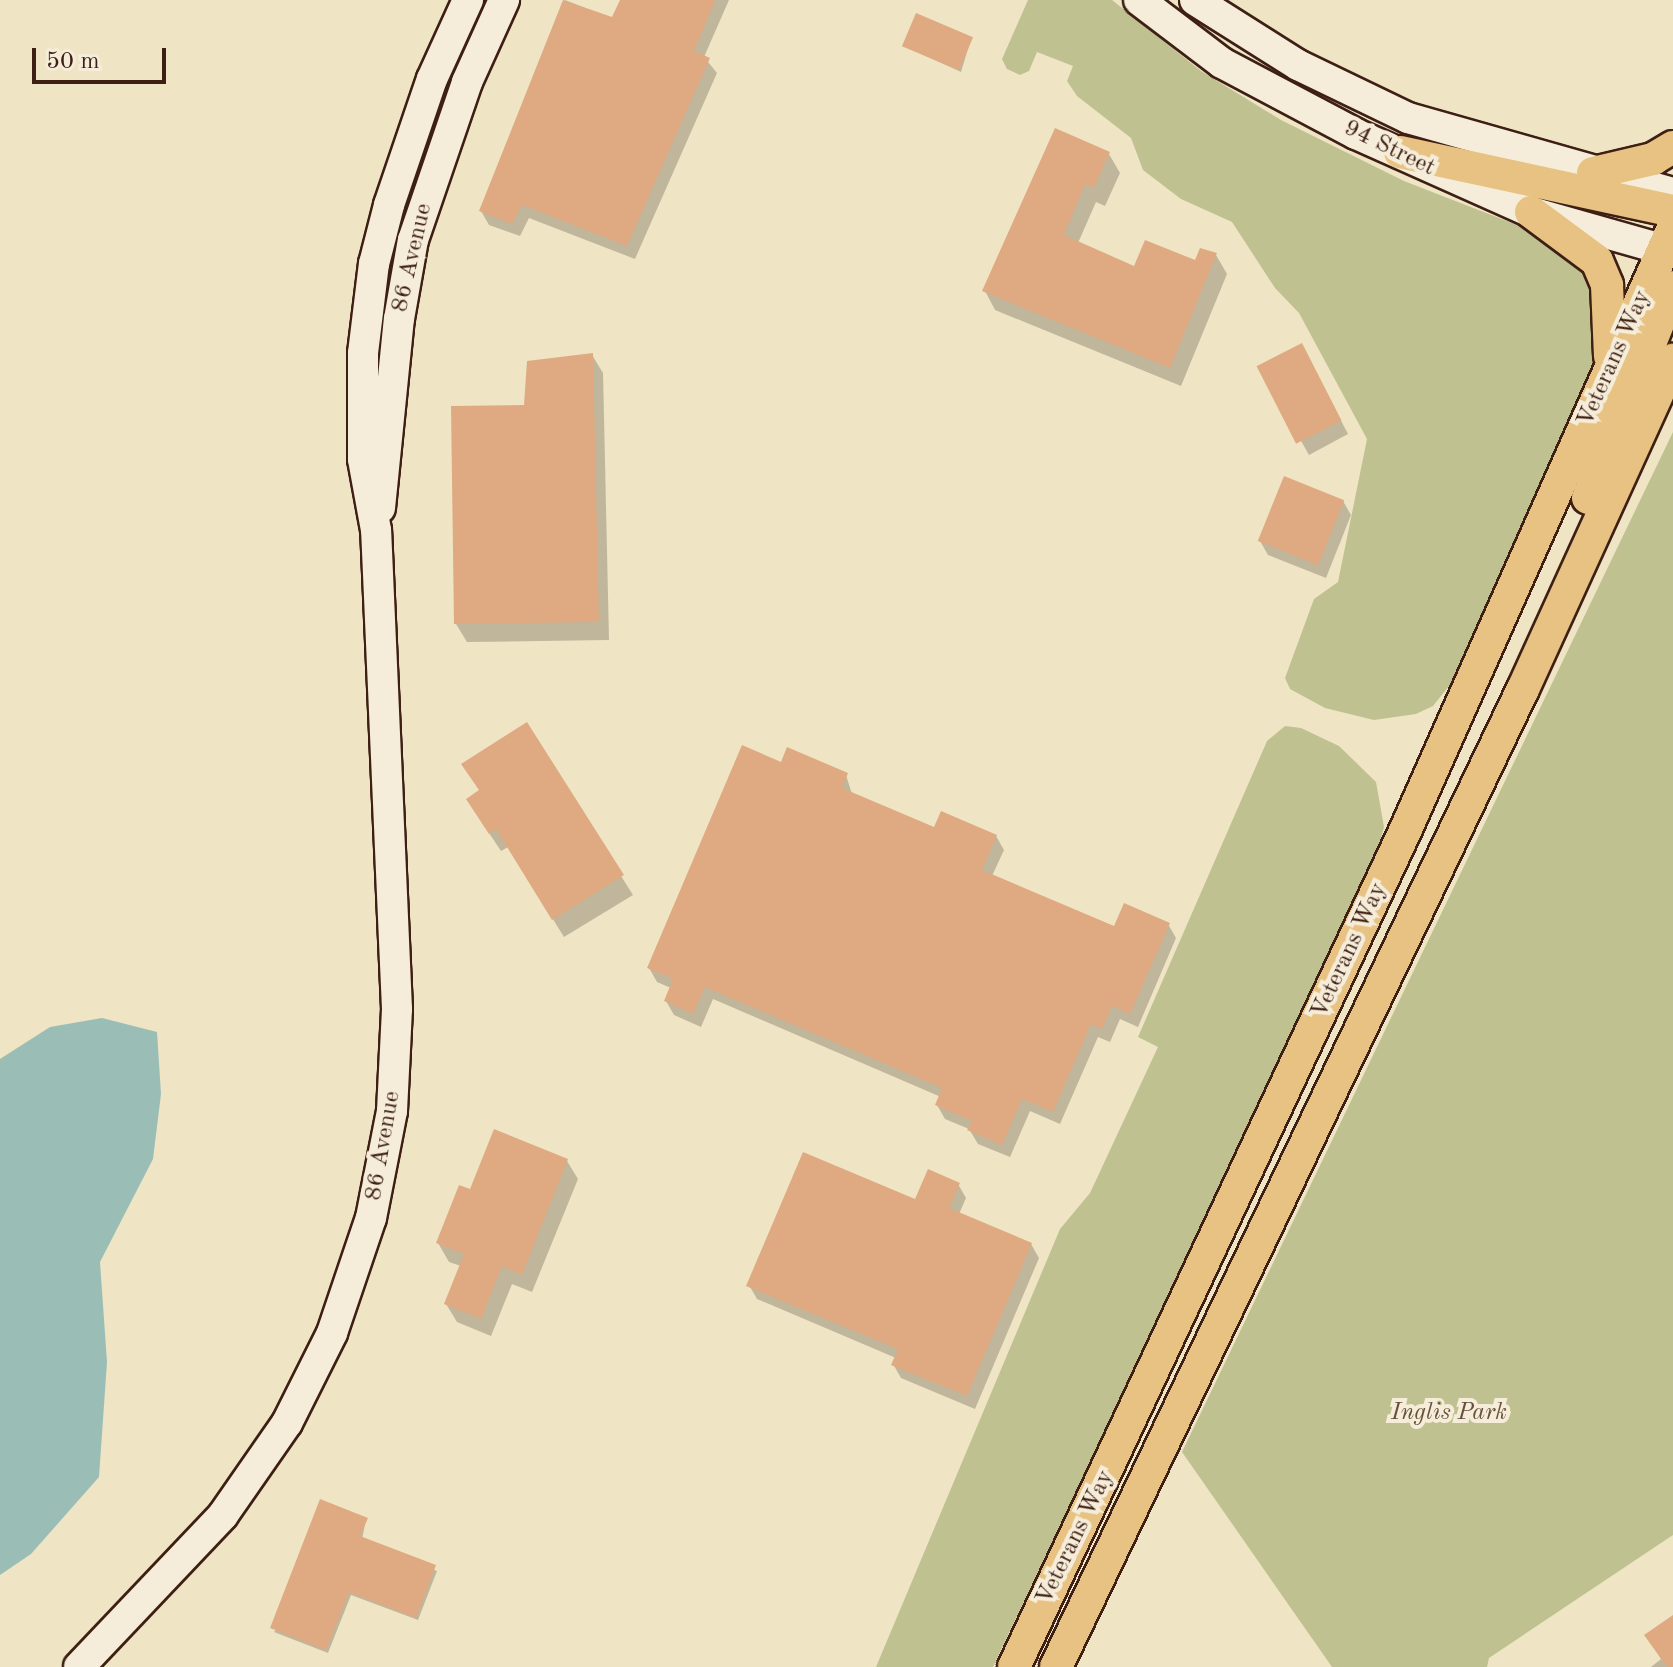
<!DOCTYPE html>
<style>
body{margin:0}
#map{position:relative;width:1673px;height:1667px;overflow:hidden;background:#efe4c4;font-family:"Old Standard TT",serif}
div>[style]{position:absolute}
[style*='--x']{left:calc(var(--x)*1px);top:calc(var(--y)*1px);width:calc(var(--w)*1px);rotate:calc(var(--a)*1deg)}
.green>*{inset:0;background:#bfc290}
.water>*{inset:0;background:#9abeb6}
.shadow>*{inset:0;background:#0003}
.building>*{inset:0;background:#dfaa81;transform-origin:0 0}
.roads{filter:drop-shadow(2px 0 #3e1f14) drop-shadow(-2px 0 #3e1f14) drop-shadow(0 2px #3e1f14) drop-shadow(0 -2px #3e1f14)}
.secondary>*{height:30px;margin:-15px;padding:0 15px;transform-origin:15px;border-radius:15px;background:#f5edd9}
.primary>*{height:32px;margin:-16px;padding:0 16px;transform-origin:16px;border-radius:16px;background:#e8c282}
span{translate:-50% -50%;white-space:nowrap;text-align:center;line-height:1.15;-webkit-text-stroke:8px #f5edd9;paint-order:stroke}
.street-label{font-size:24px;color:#3e1f14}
.park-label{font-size:24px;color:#655039;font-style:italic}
.scale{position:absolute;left:32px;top:48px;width:134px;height:36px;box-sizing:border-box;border:4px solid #3e1f14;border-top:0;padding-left:10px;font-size:24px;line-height:28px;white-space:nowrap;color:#3e1f14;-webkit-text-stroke:6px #f5edd9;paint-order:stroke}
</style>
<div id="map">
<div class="green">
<div style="clip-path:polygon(1028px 0,1112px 0,1201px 71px,1281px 120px,1404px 181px,1558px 241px,1588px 275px,1598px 300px,1600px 345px,1593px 371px,1457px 676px,1433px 706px,1416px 714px,1374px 720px,1325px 708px,1290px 689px,1285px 678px,1314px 599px,1338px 582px,1367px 439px,1299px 313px,1275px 288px,1232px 222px,1181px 199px,1143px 170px,1131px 138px,1077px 96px,1067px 81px,1073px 66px,1037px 52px,1029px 71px,1020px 75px,1007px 69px,1002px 59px)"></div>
<div style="clip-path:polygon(1673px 432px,1673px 1535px,1489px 1658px,1487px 1667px,1332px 1667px,1182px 1452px)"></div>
<div style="clip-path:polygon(1285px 726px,1301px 728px,1339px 746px,1376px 782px,1384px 827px,1375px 859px,993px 1667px,876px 1667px,1060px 1229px,1090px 1193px,1158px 1047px,1138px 1037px,1267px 741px)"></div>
</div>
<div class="water">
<div style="clip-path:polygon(102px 1018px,157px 1032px,161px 1094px,153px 1159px,100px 1262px,107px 1362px,99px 1477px,31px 1554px,0 1575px,0 1059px,50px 1027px)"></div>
</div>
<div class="shadow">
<div style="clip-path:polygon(565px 0,613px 19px,622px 0,729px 0,704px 57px,717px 73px,635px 259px,529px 218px,520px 236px,489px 225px,481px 211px)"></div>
<div style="clip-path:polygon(971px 39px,961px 72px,904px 46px)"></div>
<div style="clip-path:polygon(1109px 154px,1120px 173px,1105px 206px,1096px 202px,1078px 243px,1135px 268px,1196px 263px,1216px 255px,1227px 274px,1181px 386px,995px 310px,985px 291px)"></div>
<div style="clip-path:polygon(592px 355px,603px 373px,609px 640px,467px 642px,456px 624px,526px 407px)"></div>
<div style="clip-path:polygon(1309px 359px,1348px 434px,1309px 455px,1260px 368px)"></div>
<div style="clip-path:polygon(1343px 501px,1351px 515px,1326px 578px,1268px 555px,1260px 541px)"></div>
<div style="clip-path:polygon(526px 725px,633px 895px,564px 937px,508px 847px,501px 851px,479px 818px,480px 791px)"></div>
<div style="clip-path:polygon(782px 764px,846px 775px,852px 794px,935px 830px,996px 836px,1004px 850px,992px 876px,1115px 929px,1168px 924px,1176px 938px,1138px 1027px,1120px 1019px,1110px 1042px,1098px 1037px,1060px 1124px,1030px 1111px,1010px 1157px,978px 1144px,969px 1129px,945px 1119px,937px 1105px,941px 1097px,713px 999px,701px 1027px,674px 1015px,666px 1001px,671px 988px,657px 982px,649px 968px)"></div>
<div style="clip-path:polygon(567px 1161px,578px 1179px,532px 1292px,512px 1284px,491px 1336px,457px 1322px,446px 1304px,461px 1266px,449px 1262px,438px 1243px,471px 1192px)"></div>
<div style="clip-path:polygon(958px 1184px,966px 1198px,959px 1214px,1031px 1244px,1039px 1258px,975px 1409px,901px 1378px,893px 1364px,896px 1358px,757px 1299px,749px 1285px)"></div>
<div style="clip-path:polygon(366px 1520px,362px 1539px,437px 1571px,418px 1620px,351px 1595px,328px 1653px,274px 1632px)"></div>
<div style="clip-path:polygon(1673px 1617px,1673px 1667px,1651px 1667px,1661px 1659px,1658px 1654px)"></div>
</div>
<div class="building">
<div style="clip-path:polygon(563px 0,612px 17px,620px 0,715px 0,694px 51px,710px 58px,627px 246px,522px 205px,512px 224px,479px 211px)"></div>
<div style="left:916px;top:13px;width:62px;height:36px;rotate:23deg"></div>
<div style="clip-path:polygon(1055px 128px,1110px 152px,1094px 188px,1085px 184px,1064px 235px,1134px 266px,1145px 240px,1195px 260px,1200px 248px,1217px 253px,1170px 368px,982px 291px)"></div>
<div style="left:1302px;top:343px;width:87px;height:51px;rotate:63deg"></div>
<div style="clip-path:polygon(593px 353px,599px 622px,454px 624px,451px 406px,524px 405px,527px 361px)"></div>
<div style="left:1284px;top:476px;width:65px;height:70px;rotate:22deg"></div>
<div style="clip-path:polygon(527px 722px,624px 875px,552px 920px,496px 829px,489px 834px,466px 799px,479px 790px,461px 764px)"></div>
<div style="clip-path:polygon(742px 745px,781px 762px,787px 747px,848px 773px,842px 788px,934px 827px,941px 811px,997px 835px,982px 870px,1114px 926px,1124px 903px,1170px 923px,1130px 1014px,1112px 1006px,1102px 1029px,1091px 1024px,1053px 1112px,1022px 1099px,1002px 1145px,967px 1130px,972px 1121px,935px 1105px,942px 1088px,705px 987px,693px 1014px,664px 1001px,673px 979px,647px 968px)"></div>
<div style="clip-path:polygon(494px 1129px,568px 1159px,522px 1275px,502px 1266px,481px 1319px,444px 1304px,464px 1254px,436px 1243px,459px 1185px,470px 1189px)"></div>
<div style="clip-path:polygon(803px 1152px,915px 1199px,928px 1169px,960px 1183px,949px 1208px,1032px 1243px,967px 1396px,891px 1365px,898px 1349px,746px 1286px)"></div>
<div style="clip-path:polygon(320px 1499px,368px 1518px,360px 1536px,436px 1565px,416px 1618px,349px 1592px,326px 1650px,270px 1628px)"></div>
<div style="clip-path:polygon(1673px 1615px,1673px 1667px,1667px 1667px,1644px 1635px)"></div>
</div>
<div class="roads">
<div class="secondary">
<div style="--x:1139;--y:0;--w:104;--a:37.2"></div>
<div style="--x:1222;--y:63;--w:152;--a:27.9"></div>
<div style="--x:1356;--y:134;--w:192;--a:24"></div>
<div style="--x:1531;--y:212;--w:136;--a:15.8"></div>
<div style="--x:1195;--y:0;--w:122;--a:32.3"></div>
<div style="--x:1298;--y:65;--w:122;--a:25.7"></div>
<div style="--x:1408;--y:118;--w:275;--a:15.8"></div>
<div style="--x:380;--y:508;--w:190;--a:-84.3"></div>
<div style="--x:399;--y:319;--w:80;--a:-80"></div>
<div style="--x:413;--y:240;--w:167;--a:-71.1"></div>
<div style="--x:467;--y:82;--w:90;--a:-65.7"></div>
<div style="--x:79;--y:1667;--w:209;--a:-46.5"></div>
<div style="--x:223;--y:1515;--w:112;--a:-55.2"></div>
<div style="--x:287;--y:1423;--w:101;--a:-63.4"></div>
<div style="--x:332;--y:1333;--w:121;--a:-71.3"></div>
<div style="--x:371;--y:1218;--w:109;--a:-78.9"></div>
<div style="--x:392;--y:1111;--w:102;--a:-87.2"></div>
<div style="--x:397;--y:1009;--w:479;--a:-92.5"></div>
<div style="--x:376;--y:530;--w:72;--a:-100.4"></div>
<div style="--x:363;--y:459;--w:106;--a:-90"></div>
<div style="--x:363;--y:353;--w:90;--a:-83"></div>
<div style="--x:374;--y:264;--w:61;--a:-75.7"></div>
<div style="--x:389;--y:205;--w:133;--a:-71.2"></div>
<div style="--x:432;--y:79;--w:87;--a:-65.5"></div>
</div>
<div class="primary">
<div style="--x:1400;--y:152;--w:279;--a:12.2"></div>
<div style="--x:1593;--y:173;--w:62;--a:-13.1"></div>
<div style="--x:1653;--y:159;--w:23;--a:-31"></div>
<div style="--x:1531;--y:212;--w:82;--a:36.6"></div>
<div style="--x:1597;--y:261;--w:26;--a:67"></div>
<div style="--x:1607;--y:285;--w:71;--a:87.6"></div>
<div style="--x:1588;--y:498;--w:227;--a:-68.1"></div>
<div style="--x:1014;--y:1667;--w:925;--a:-64.93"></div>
<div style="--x:1406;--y:829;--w:658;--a:-66.05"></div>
<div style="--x:1056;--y:1667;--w:1084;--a:-64.48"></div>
<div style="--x:1523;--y:689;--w:362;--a:-65.5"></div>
</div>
</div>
<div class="street-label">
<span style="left:1389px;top:149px;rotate:26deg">94 Street</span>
<span style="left:413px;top:258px;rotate:-77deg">86 Avenue</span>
<span style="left:1615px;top:359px;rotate:-66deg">Veterans Way</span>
<span style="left:1350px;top:951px;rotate:-65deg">Veterans Way</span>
<span style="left:384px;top:1146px;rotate:-80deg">86 Avenue</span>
<span style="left:1076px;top:1538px;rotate:-64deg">Veterans Way</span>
</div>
<div class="park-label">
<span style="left:1449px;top:1414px">Inglis Park</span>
</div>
<div class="scale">50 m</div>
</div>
